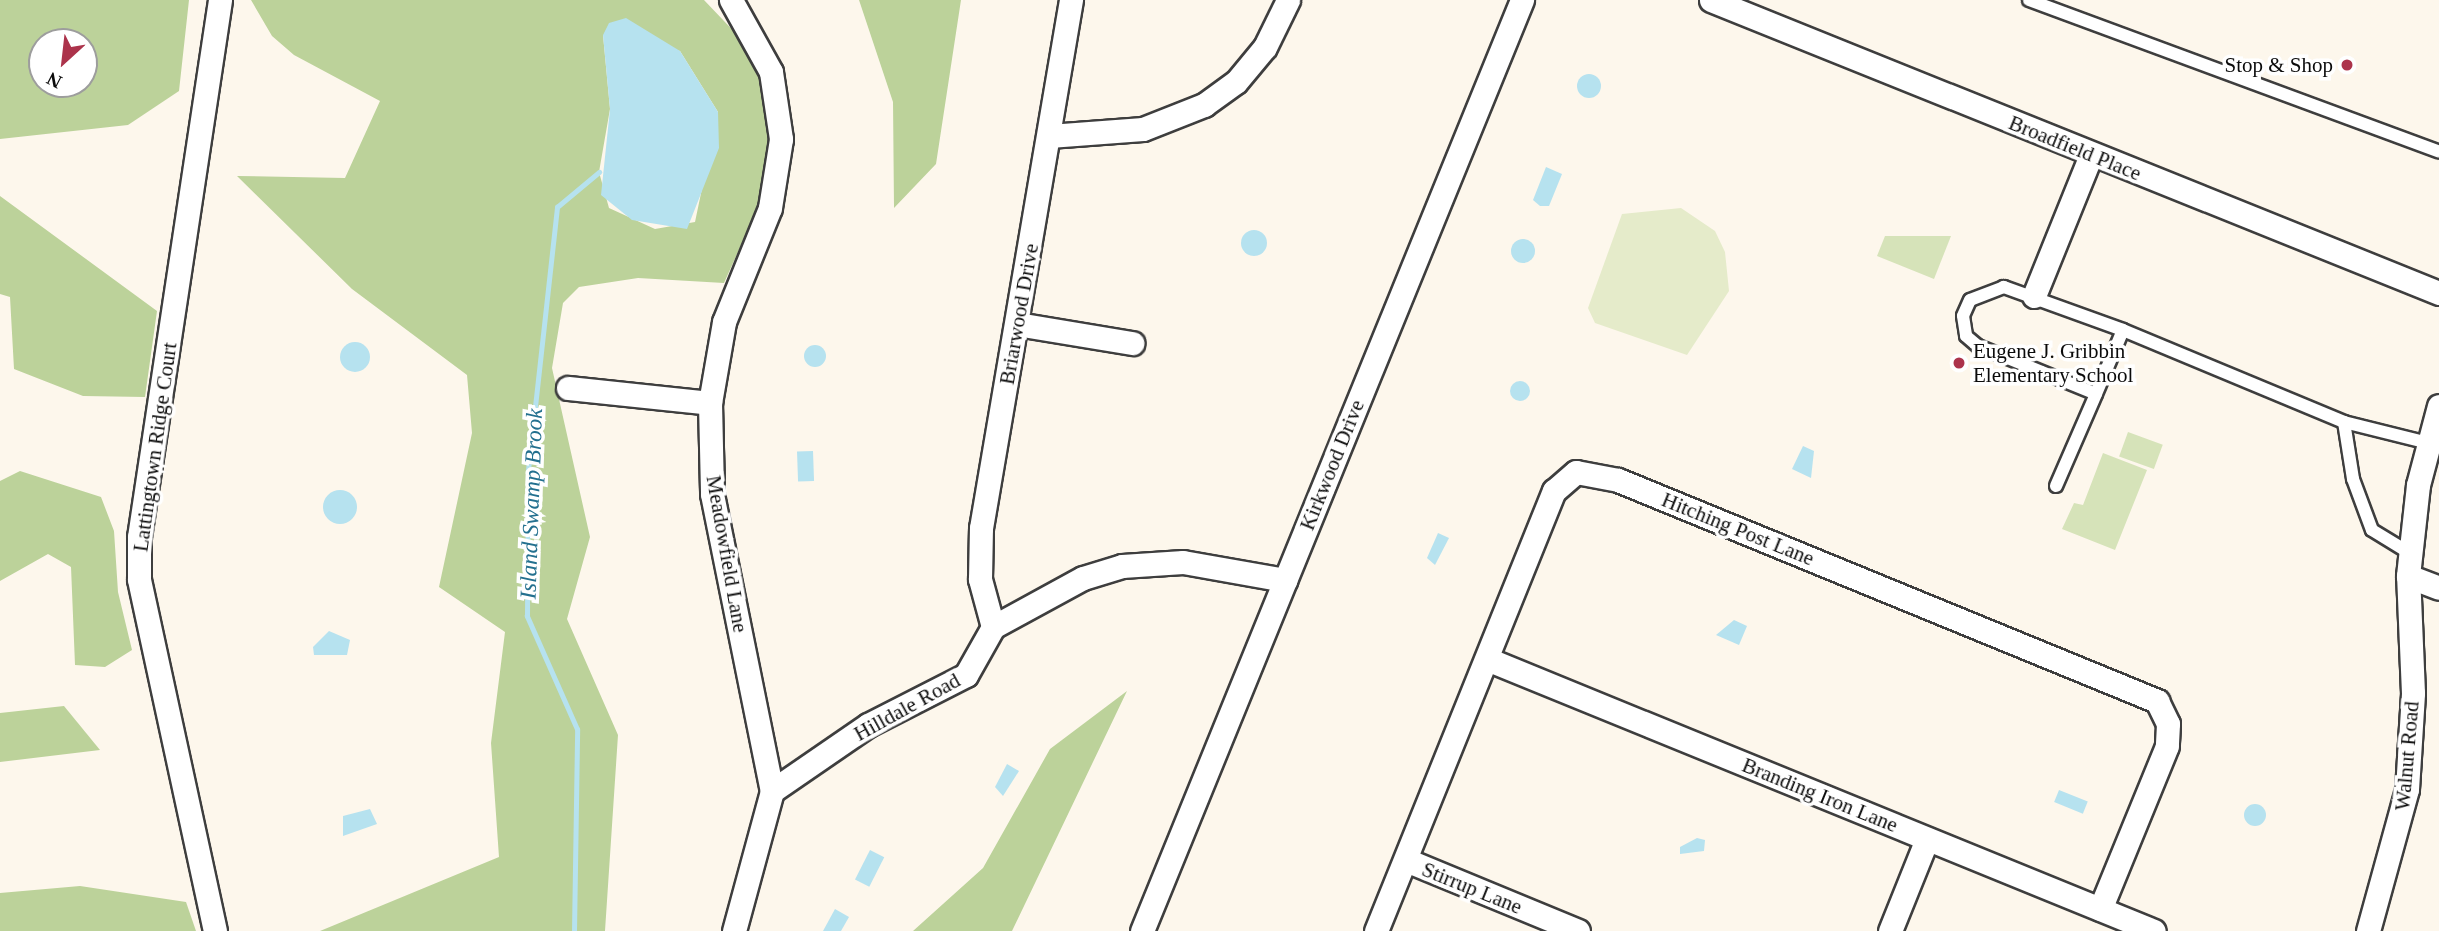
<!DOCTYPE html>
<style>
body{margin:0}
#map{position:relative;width:2439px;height:931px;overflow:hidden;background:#fdf7ec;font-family:"Times New Roman",serif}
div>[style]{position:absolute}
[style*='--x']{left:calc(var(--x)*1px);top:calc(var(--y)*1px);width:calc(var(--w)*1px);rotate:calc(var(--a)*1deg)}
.green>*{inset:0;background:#d6e3b9;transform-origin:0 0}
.forest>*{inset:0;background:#bcd29a}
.pitch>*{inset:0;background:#e5ebca}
.water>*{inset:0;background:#b6e2ef;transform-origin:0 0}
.round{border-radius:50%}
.stream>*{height:5px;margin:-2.5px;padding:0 2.5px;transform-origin:2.5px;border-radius:2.5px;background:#b6e2ef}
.roads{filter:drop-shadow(2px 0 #3e3e3e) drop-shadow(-2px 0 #3e3e3e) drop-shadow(0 2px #3e3e3e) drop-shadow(0 -2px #3e3e3e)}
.service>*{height:12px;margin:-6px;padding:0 6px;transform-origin:6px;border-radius:6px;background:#fff}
.minor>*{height:23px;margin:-11.5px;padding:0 11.5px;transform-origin:11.5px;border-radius:11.5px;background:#fff}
.dots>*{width:19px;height:19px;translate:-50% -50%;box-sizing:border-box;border:4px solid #fff;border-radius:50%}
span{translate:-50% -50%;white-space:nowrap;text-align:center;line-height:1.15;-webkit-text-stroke:7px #fff;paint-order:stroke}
.poi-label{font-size:21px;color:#0b0b0b}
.right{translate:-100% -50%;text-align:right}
.left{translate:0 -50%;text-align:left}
.street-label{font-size:21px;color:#0b0b0b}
.water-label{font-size:23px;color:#23708f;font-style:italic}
.north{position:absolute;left:28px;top:28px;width:70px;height:70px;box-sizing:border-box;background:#fff;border:2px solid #9d9d9d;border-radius:50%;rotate:207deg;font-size:19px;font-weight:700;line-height:28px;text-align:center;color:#0b0b0b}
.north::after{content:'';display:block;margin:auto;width:24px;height:32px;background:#ac334b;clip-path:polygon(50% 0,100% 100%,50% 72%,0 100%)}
</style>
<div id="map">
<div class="green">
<div style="clip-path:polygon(1885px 236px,1951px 236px,1934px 279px,1877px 256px)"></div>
<div style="left:2128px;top:432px;width:37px;height:26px;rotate:20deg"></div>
<div style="clip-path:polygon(2103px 453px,2147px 470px,2115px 550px,2062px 529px,2074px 503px,2083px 505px)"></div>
</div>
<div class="forest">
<div style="clip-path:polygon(evenodd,0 0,189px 0,179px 91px,128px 125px,0 139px,0 0,42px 42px,84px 42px,84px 84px,42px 84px,42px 42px)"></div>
<div style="clip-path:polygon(evenodd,251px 0,704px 0,744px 42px,763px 80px,771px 137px,759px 205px,724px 283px,638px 278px,579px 287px,563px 303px,552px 368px,590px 537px,567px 619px,618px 735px,605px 931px,320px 931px,499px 857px,491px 743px,505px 632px,439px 587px,472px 433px,467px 375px,352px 289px,237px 176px,345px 178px,380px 101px,294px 55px,272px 36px,251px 0,603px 35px,680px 51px,718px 112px,695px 222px,655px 229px,609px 208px,599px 172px,610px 109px,603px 35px)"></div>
<div style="clip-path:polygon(859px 0,961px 0,936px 164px,894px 208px,893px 102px)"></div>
<div style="clip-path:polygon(0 196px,157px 311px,145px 397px,83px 396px,14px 369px,10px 297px,0 294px)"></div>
<div style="clip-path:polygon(20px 471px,101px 497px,114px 531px,118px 592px,132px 650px,105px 667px,75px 665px,71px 567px,48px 554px,0 581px,0 481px)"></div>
<div style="clip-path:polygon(1127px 691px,1012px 931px,913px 931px,983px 868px,1050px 749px)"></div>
<div style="clip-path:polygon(64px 706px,100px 750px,0 762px,0 713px)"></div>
<div style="clip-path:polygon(80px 886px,186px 902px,196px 931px,0 931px,0 893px)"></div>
</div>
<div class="pitch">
<div style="clip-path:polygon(1681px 208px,1715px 231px,1725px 252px,1729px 291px,1687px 355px,1595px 323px,1588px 308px,1622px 214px)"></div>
</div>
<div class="water">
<div style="clip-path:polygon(626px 18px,680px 51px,718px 112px,719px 148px,687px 229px,632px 220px,601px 195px,610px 109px,603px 35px,609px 23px)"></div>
<div class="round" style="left:1577px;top:74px;width:24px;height:24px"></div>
<div style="clip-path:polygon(1546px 167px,1562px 174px,1549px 206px,1540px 206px,1533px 200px)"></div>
<div class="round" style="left:1241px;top:230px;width:26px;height:26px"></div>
<div class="round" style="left:1511px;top:239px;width:24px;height:24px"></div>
<div class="round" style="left:340px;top:342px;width:30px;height:30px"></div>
<div class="round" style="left:804px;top:345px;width:22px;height:22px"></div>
<div class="round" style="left:1510px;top:381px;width:20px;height:20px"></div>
<div style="clip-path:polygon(1803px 446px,1814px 451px,1811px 478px,1792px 469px)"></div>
<div style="left:813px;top:451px;width:30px;height:16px;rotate:88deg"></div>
<div class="round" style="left:323px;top:490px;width:34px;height:34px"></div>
<div style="clip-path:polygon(1438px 533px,1449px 538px,1435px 565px,1427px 558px)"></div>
<div style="clip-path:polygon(1734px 620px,1747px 626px,1739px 645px,1716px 635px)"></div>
<div style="clip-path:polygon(329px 631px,350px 640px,347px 655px,314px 655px,313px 647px)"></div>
<div style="clip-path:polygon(1007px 764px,1019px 771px,1003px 796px,995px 787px)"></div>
<div style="left:2059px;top:790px;width:31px;height:13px;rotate:22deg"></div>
<div class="round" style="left:2244px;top:804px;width:22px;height:22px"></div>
<div style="clip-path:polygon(370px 809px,377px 824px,343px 836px,343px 816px)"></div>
<div style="clip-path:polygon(1697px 838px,1705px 840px,1704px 851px,1680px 854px,1680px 847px)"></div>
<div style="left:870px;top:850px;width:16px;height:33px;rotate:27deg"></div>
<div style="clip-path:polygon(835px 909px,849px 917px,841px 931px,823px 931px)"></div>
</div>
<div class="stream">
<div style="--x:574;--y:931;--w:202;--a:-89.1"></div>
<div style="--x:577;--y:729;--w:124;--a:-113.9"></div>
<div style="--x:527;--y:616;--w:146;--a:-89.6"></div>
<div style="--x:528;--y:470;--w:265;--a:-83.7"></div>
<div style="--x:557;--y:207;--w:55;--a:-39.8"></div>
</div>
<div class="roads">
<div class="service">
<div style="--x:2029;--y:0;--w:437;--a:20.3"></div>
<div style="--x:2123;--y:330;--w:239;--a:22.6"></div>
<div style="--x:2344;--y:422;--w:87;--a:14"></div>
<div style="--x:2344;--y:422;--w:58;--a:81"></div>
<div style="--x:2353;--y:479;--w:54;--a:69.6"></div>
<div style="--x:2372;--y:530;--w:42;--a:31.4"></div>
<div style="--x:2056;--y:486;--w:100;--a:-66.5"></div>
<div style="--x:2096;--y:394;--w:69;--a:-67.1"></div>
<div style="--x:2123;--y:330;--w:127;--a:-160.1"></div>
<div style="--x:2004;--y:287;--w:36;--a:159"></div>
<div style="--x:1970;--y:300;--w:17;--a:114"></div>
<div style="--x:1963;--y:316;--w:20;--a:81"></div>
<div style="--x:1966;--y:336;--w:16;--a:40"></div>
<div style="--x:1978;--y:346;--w:127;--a:22.1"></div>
</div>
<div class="minor">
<div style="--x:731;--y:0;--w:82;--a:60.9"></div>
<div style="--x:771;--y:72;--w:68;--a:81.5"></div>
<div style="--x:781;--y:139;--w:70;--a:99.1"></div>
<div style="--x:770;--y:208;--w:123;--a:112"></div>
<div style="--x:724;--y:322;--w:82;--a:99.8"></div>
<div style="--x:710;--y:403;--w:91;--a:88.7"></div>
<div style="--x:712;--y:494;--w:303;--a:78.6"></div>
<div style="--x:1711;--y:0;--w:785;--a:21.92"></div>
<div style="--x:1049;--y:136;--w:94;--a:-4.3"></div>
<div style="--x:1143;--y:129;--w:66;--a:-21.5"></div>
<div style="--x:1204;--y:105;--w:39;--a:-36"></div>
<div style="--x:1236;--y:82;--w:45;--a:-50.4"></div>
<div style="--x:1265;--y:47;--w:52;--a:-63.9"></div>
<div style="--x:2034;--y:296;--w:152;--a:-68"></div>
<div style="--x:1017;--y:324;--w:117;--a:9.4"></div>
<div style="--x:568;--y:388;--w:143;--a:6"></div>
<div style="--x:2439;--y:406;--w:82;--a:104.9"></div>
<div style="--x:2418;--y:485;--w:92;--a:96.3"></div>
<div style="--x:2408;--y:576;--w:33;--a:21"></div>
<div style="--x:993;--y:627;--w:50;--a:-105.2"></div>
<div style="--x:980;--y:579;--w:51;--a:-88.9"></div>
<div style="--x:981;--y:528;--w:536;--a:-80.33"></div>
<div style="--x:1487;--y:659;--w:720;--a:22.19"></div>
<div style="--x:1406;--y:860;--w:186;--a:22.4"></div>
<div style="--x:215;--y:931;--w:360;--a:-102.2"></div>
<div style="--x:139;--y:579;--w:42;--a:-90"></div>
<div style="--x:139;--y:537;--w:543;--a:-81.42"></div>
<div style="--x:734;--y:931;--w:145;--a:-74.8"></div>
<div style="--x:772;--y:791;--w:116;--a:-34.5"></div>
<div style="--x:868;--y:725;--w:110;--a:-27"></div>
<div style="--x:966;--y:675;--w:55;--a:-60.6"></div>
<div style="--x:993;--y:627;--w:102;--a:-28.6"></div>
<div style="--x:1083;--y:578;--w:41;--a:-17.1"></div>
<div style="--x:1122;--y:566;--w:61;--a:-3.8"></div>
<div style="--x:1183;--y:562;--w:104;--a:10"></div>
<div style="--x:1142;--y:931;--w:1006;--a:-67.8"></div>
<div style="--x:1376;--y:931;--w:475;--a:-68"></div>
<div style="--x:1554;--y:491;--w:29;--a:-41"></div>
<div style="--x:1576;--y:472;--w:43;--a:10.8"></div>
<div style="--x:1618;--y:480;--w:583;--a:22.29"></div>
<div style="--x:2157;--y:701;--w:25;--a:64"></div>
<div style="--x:2168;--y:724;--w:22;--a:93"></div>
<div style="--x:2167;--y:746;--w:176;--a:112.3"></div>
<div style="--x:1890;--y:931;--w:99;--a:-68.1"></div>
<div style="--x:2368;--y:931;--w:147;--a:-74.6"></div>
<div style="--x:2407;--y:789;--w:96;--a:-86.4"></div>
<div style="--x:2413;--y:693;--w:117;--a:-92.4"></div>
</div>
</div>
<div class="dots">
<div style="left:2347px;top:65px;background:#ac334b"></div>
<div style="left:1959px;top:363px;background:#ac334b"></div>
</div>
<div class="poi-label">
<span class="right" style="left:2333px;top:65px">Stop &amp; Shop</span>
<span class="left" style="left:1973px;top:363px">Eugene J. Gribbin<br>Elementary School</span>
</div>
<div class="street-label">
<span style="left:2075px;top:148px;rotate:22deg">Broadfield Place</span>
<span style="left:1019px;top:314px;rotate:-80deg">Briarwood Drive</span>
<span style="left:155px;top:447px;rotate:-82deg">Lattingtown Ridge Court</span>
<span style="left:1332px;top:465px;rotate:-68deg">Kirkwood Drive</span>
<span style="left:1738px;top:529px;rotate:22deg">Hitching Post Lane</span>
<span style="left:727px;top:554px;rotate:80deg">Meadowfield Lane</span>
<span style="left:907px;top:707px;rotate:-29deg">Hilldale Road</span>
<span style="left:2407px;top:756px;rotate:-85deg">Walnut Road</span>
<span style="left:1820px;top:795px;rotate:22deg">Branding Iron Lane</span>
<span style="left:1472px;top:888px;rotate:22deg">Stirrup Lane</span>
</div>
<div class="water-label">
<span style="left:532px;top:504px;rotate:-88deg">Island Swamp Brook</span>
</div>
<div class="north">N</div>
</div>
